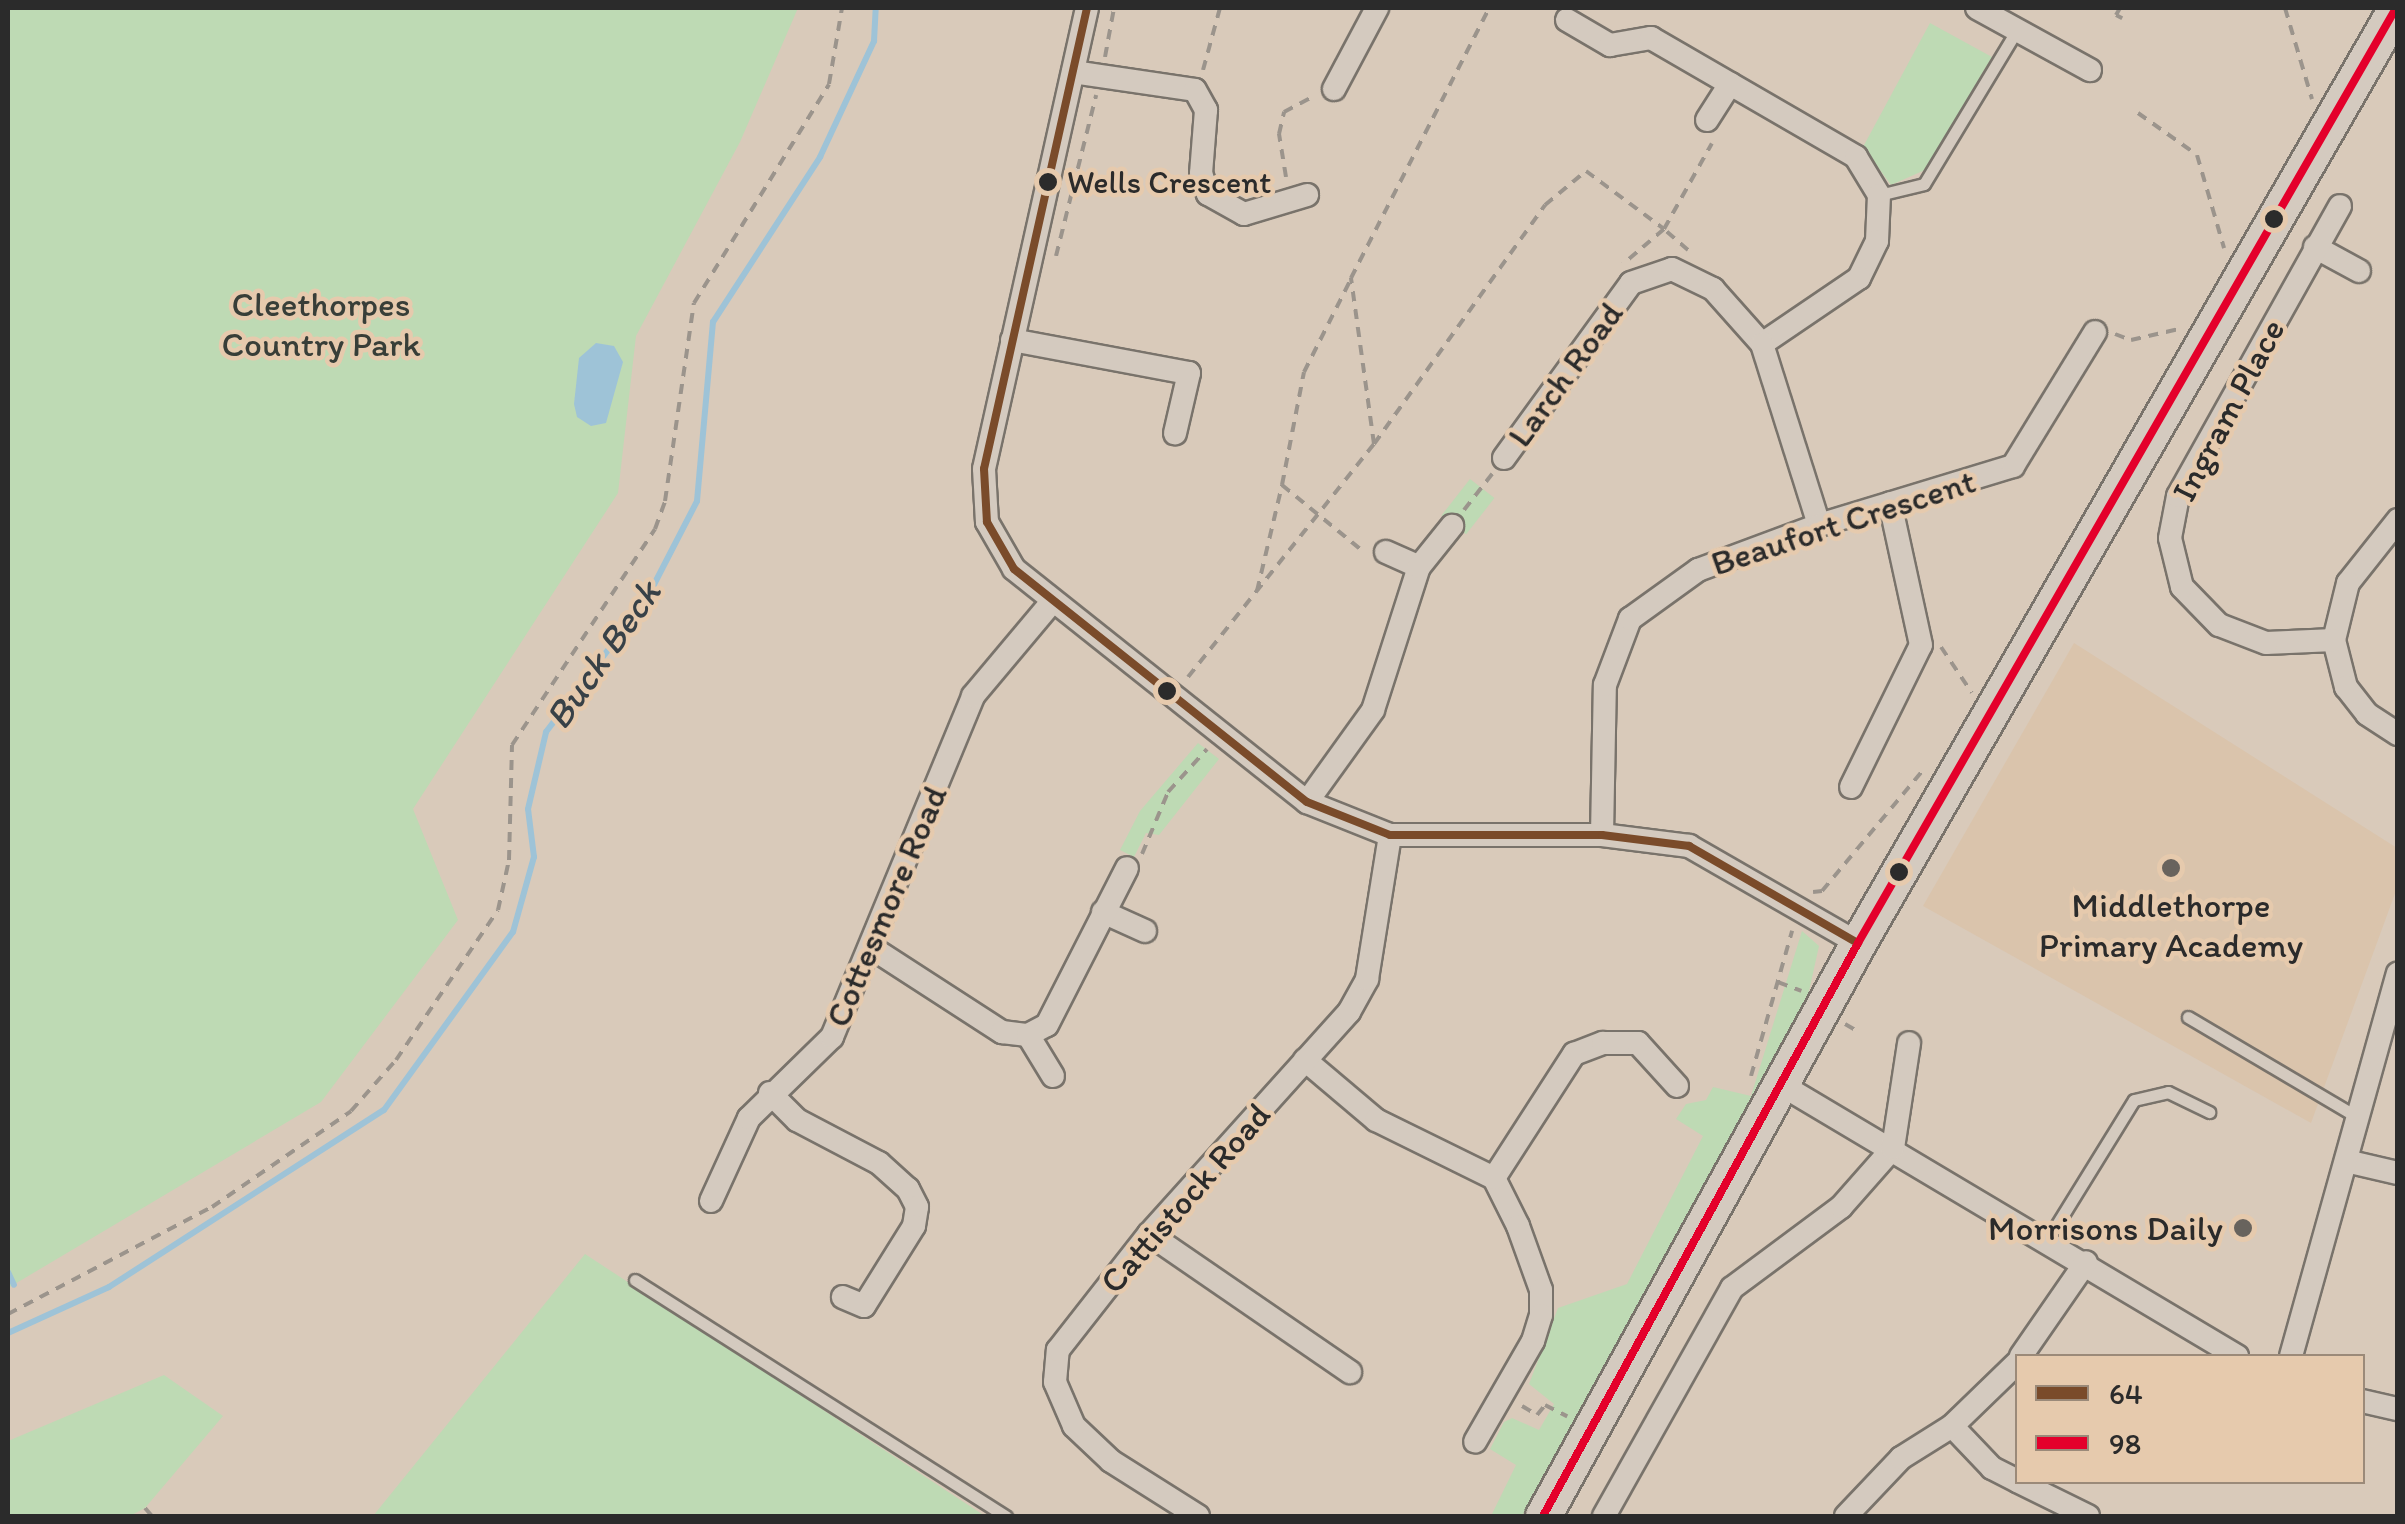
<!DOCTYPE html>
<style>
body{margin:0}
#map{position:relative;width:2405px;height:1524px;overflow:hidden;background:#d9caba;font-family:Itim,sans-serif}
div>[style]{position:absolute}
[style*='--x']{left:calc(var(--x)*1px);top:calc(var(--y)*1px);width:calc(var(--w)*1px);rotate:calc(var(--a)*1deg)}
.built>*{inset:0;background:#dac4ac}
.green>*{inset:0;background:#bedab4;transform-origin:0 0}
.water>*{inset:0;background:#9ec3d7}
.stream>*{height:6px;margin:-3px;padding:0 3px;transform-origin:3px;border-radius:3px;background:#9ec3d7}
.path>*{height:4px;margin-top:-2px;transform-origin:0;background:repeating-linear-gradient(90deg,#9b948c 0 10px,transparent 0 18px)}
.roads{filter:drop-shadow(2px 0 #79736b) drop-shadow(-2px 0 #79736b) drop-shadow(0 2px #79736b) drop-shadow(0 -2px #79736b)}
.lane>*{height:11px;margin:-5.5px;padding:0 5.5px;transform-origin:5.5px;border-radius:5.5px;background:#d4cabf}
.street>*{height:22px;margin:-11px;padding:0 11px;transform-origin:11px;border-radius:11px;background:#d4cabf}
.primary>*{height:35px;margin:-17.5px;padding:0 17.5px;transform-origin:17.5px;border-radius:17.5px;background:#d4cabf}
.bus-1>*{height:8px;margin:-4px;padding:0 4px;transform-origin:4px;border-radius:4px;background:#7a4b2a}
.bus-2>*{height:8px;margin:-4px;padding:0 4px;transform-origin:4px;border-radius:4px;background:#e4002b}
.dots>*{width:28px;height:28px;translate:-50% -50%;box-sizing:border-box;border:5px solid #e6caad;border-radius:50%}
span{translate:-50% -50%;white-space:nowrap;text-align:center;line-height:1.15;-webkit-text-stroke:9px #e6caad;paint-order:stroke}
.bus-label{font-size:32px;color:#2b2b2b}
.left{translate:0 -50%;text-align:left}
.park-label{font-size:35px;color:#383e38}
.street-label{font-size:35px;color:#2b2b2b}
.poi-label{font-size:35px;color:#2b2b2b}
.right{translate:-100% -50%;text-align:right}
.water-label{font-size:38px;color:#384147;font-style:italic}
.frame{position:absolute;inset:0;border:10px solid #2b2b2b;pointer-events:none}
.legend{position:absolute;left:2015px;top:1354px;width:350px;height:130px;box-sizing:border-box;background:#e6caad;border:2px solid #9b8a79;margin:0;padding:12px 18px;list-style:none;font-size:30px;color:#2b2b2b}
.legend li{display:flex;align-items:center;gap:20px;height:50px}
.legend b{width:50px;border:2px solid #9b8a79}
</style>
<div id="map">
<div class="built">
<div style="clip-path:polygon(2074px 643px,2397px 848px,2397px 888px,2311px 1123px,1923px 906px)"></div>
</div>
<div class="green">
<div style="clip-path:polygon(8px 8px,798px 8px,740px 142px,636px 336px,618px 493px,413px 809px,458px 920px,321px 1102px,8px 1288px)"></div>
<div style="clip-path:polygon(1930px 23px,1992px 57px,1925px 170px,1891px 185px,1863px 147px)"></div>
<div style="left:1470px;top:479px;width:31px;height:46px;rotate:38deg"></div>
<div style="clip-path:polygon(1198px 743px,1219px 759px,1159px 835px,1146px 833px,1134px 857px,1120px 850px,1140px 811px)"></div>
<div style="clip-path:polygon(1802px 931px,1819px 946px,1802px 1023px,1522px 1516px,1491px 1516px,1516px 1465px,1490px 1449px,1504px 1422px,1512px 1418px,1539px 1430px,1554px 1404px,1529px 1384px,1558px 1308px,1627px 1284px,1703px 1136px,1676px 1119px,1686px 1104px,1706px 1100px,1713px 1087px,1751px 1096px)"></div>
<div style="clip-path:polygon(585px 1254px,985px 1516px,373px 1516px)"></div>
<div style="clip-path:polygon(164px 1375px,223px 1416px,145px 1508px,130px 1516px,8px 1516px,8px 1441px)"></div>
</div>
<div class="water">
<div style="clip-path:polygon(596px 343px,614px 346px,623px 362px,606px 423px,591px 426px,577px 417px,574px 404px,579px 358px)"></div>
</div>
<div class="stream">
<div style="--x:8;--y:1272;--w:14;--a:65"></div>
<div style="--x:8;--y:1333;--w:111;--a:-24.5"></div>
<div style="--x:109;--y:1287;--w:327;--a:-32.8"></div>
<div style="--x:384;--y:1110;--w:220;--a:-54.1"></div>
<div style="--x:513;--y:932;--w:78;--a:-74.4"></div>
<div style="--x:534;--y:857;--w:48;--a:-97.1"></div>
<div style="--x:528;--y:809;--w:79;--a:-76.8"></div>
<div style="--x:546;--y:732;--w:166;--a:-52.9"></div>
<div style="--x:646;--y:600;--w:111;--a:-62.7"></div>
<div style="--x:697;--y:501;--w:180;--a:-84.9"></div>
<div style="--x:713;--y:322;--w:197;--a:-57"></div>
<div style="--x:820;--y:157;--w:128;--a:-65"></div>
<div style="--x:874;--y:41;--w:33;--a:-87"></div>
</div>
<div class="path">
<div style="--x:2120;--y:8;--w:8;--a:120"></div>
<div style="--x:2116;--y:15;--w:7;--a:27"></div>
<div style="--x:2285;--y:8;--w:95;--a:73.5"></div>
<div style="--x:1105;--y:57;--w:50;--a:-79.6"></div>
<div style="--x:1203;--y:70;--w:64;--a:-74.7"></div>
<div style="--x:2138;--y:113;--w:72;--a:35.4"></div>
<div style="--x:2197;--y:155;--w:97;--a:73.8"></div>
<div style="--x:1286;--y:177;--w:44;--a:-99.2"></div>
<div style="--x:1279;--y:134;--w:23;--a:-77"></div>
<div style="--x:1284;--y:112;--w:34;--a:-28"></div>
<div style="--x:1688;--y:250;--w:32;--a:-139"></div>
<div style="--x:1664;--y:229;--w:98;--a:-60.8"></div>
<div style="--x:1056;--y:256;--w:166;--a:-76"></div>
<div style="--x:2115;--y:334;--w:17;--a:21"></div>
<div style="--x:2131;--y:340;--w:49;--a:-12.9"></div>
<div style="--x:1374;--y:444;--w:294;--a:-54.4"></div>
<div style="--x:1545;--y:205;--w:53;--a:-39.7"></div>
<div style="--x:1586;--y:171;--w:97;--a:36.6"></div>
<div style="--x:1664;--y:229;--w:54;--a:139.5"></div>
<div style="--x:1282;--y:485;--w:115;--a:-79"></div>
<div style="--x:1304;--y:372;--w:104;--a:-63.2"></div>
<div style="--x:1464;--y:510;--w:46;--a:-52.1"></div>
<div style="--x:1257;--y:591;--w:109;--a:-76.7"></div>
<div style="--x:1282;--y:485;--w:106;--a:39.3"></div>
<div style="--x:1941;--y:647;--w:55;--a:56"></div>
<div style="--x:1188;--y:677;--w:298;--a:-51.4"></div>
<div style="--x:1374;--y:444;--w:168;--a:-97.9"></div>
<div style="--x:1351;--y:278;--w:303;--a:-62.9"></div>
<div style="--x:1142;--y:854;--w:67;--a:-67.2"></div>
<div style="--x:1168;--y:792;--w:58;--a:-47.8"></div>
<div style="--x:1813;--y:892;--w:9;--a:-6"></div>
<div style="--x:1822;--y:891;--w:159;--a:-50.1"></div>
<div style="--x:1778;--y:982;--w:25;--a:21"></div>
<div style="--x:1845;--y:1024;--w:14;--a:30"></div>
<div style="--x:1751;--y:1076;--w:151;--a:-74.2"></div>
<div style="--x:8;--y:1314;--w:230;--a:-27.7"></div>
<div style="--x:212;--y:1207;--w:169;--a:-34.6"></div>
<div style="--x:351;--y:1111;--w:68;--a:-48.6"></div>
<div style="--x:396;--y:1060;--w:181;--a:-55.8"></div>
<div style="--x:498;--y:910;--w:51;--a:-77.6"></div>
<div style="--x:509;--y:860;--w:115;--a:-88.5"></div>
<div style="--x:512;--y:745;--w:259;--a:-56.5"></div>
<div style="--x:655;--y:529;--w:30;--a:-70"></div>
<div style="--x:665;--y:501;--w:200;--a:-81.7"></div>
<div style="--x:694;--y:303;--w:257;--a:-58.3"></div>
<div style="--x:829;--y:84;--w:77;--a:-80.3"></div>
<div style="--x:1522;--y:1406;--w:17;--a:31"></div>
<div style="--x:1537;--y:1415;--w:13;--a:-51"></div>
<div style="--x:1545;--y:1405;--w:25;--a:27"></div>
<div style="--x:145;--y:1508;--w:11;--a:49"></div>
</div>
<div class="roads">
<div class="lane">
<div style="--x:1879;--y:195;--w:46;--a:-13.7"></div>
<div style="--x:1924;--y:184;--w:180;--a:-58.9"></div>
<div style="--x:2188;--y:1017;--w:196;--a:30.6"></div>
<div style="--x:2048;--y:1239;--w:163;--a:-58.3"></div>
<div style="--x:2134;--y:1100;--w:35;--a:-13"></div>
<div style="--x:2168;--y:1092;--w:46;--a:26"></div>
<div style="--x:635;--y:1280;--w:440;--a:32.5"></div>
</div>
<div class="street">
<div style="--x:1087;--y:8;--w:472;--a:102.6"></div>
<div style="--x:984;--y:469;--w:53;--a:86.8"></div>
<div style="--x:987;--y:522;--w:54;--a:60.1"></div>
<div style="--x:1014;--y:569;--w:374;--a:38.5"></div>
<div style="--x:1307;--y:802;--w:89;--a:21.7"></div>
<div style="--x:1390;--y:835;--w:212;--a:0"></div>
<div style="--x:1602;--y:835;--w:88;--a:7.2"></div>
<div style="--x:1689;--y:846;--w:195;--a:29.9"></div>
<div style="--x:1977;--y:8;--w:129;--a:28.8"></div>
<div style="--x:1567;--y:20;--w:50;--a:30.2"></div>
<div style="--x:1610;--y:45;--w:42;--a:-9.7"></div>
<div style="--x:1651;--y:38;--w:237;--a:30.1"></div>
<div style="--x:1856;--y:157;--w:44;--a:58.8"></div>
<div style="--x:1879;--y:195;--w:46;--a:92.5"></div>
<div style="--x:1877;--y:241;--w:41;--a:115.9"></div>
<div style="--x:1859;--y:278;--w:117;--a:145.8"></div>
<div style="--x:1073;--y:72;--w:123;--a:8.4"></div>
<div style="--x:1195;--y:90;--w:23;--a:61"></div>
<div style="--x:1206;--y:110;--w:63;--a:94.5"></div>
<div style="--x:1201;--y:173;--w:22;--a:72"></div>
<div style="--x:1208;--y:194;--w:41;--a:29.1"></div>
<div style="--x:1244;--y:214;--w:66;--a:-16.8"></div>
<div style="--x:1334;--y:89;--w:92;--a:-62"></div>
<div style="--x:1707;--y:120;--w:43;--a:-57.4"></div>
<div style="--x:2315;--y:247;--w:50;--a:28.6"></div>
<div style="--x:1012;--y:340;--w:180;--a:10.6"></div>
<div style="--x:1189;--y:373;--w:62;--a:103.1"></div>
<div style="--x:1504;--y:458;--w:216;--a:-54"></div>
<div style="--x:1631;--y:283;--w:43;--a:-18.9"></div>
<div style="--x:1672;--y:269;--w:46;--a:26"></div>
<div style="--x:1713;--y:289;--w:74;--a:48.3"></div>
<div style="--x:1762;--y:344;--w:190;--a:72.5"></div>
<div style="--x:2398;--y:520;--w:80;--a:128.4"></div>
<div style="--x:2348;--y:583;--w:59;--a:103.8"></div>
<div style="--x:2334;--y:640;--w:49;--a:75.7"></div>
<div style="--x:2346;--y:687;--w:34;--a:52"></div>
<div style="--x:2367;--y:714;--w:37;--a:33"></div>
<div style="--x:1386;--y:552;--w:36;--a:24"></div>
<div style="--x:2334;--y:640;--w:68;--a:177.5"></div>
<div style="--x:2266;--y:643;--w:50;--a:-159"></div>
<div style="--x:2219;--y:625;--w:53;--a:-134.2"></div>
<div style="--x:2182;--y:587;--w:50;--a:-103.8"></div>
<div style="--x:2170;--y:538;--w:43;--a:-79.2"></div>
<div style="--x:2178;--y:496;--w:332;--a:-60.8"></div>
<div style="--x:1851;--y:787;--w:158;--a:-63.8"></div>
<div style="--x:1921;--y:645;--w:145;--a:-102.3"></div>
<div style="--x:1307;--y:802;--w:113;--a:-54.3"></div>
<div style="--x:1373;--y:710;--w:150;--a:-72.2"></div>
<div style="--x:1419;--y:567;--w:53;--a:-51.2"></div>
<div style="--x:1602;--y:835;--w:150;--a:-88.9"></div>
<div style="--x:1605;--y:685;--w:71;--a:-69.3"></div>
<div style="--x:1630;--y:619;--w:84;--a:-35.8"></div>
<div style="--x:1698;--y:570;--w:129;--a:-20.4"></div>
<div style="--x:1819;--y:525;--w:203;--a:-16.9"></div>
<div style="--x:2013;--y:466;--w:157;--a:-58.5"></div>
<div style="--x:1103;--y:912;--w:46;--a:24.3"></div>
<div style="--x:872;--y:948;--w:155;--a:32.9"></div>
<div style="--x:1002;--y:1032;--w:26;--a:7"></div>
<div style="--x:1028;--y:1035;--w:21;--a:-28"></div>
<div style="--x:1047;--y:1025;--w:176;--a:-63"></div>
<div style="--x:1028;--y:1035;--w:48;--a:58.6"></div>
<div style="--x:1305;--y:1060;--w:93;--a:40.2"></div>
<div style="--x:1376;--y:1120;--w:131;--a:26.2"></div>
<div style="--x:1494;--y:1178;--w:54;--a:63.4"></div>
<div style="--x:1518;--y:1226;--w:68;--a:70.2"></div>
<div style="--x:1541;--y:1290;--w:25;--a:90"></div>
<div style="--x:1541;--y:1315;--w:27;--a:107"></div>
<div style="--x:1533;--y:1341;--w:116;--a:119.9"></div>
<div style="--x:1780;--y:1084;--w:532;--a:30.76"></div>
<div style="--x:770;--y:1093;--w:38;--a:45"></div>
<div style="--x:797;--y:1120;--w:93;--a:27.7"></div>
<div style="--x:879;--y:1163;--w:39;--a:42"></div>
<div style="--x:908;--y:1189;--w:20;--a:63"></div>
<div style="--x:917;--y:1207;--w:19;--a:99"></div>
<div style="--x:914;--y:1226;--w:94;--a:122"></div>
<div style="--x:864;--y:1306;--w:23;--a:-157"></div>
<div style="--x:2346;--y:1161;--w:53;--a:13"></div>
<div style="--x:1494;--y:1178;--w:148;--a:-57.2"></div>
<div style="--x:1574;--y:1054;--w:31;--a:-21"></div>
<div style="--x:1603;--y:1043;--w:35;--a:0"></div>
<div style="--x:1638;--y:1043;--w:58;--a:47.8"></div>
<div style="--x:711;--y:1201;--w:91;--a:-65.4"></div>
<div style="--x:749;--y:1118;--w:116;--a:-44.3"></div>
<div style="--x:832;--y:1037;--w:369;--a:-67.5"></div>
<div style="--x:973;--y:696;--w:121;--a:-50"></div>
<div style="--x:1149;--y:1234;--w:244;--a:34.5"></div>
<div style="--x:2021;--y:1356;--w:114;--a:-55.3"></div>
<div style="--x:2291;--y:1356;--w:397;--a:-74.4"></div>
<div style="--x:2362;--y:1401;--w:37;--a:13"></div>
<div style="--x:1952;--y:1426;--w:58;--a:46.4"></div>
<div style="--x:1992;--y:1468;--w:29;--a:27"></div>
<div style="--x:2019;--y:1482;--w:77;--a:26.2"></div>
<div style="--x:1198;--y:1516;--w:103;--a:-147.7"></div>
<div style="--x:1111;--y:1461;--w:51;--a:-136.6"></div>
<div style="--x:1074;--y:1426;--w:48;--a:-113.4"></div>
<div style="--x:1055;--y:1382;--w:32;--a:-85"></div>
<div style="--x:1058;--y:1350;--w:147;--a:-51.9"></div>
<div style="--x:1149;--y:1234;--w:299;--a:-48"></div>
<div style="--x:1349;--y:1012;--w:38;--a:-61"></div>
<div style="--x:1367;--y:979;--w:146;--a:-80.9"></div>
<div style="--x:1604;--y:1516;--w:261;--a:-60.7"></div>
<div style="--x:1732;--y:1288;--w:136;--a:-36.6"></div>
<div style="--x:1841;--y:1207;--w:79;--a:-48.6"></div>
<div style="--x:1893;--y:1148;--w:106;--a:-81.3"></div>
<div style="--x:1846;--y:1516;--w:80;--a:-46.5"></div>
<div style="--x:1901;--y:1458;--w:60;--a:-32.1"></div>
<div style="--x:1952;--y:1426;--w:92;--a:-44.1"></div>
</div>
<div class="primary">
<div style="--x:1543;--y:1516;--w:654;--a:-61.2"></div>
<div style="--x:1858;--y:943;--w:1079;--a:-60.08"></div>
</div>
</div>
<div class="bus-1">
<div style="--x:1087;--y:8;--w:472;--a:102.6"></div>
<div style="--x:984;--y:469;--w:53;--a:86.8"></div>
<div style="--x:987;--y:522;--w:54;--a:60.1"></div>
<div style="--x:1014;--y:569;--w:374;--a:38.5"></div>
<div style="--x:1307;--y:802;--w:89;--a:21.7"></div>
<div style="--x:1390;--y:835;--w:212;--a:0"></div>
<div style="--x:1602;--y:835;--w:88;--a:7.2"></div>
<div style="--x:1689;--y:846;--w:195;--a:29.9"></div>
</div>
<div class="bus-2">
<div style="--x:1543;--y:1516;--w:654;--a:-61.2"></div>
<div style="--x:1858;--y:943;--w:1079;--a:-60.08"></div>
</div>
<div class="dots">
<div style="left:1048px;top:182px;background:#2b2b2b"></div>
<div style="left:2274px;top:219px;background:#2b2b2b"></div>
<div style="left:1167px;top:691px;background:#2b2b2b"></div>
<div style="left:2171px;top:868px;background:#68635d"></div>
<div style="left:1899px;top:872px;background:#2b2b2b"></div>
<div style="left:2243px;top:1228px;background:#68635d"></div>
</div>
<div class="bus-label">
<span class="left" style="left:1067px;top:182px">Wells Crescent</span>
</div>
<div class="park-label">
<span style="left:321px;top:324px">Cleethorpes<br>Country Park</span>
</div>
<div class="street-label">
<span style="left:1565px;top:374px;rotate:-54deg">Larch Road</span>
<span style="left:2228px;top:410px;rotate:-62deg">Ingram Place</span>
<span style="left:1843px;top:522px;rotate:-18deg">Beaufort Crescent</span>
<span style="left:886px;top:906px;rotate:-67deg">Cottesmore Road</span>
<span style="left:1185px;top:1198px;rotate:-49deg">Cattistock Road</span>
</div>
<div class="poi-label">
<span style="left:2171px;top:925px">Middlethorpe<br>Primary Academy</span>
<span class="right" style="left:2223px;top:1228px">Morrisons Daily</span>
</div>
<div class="water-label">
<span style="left:603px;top:655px;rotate:-55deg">Buck Beck</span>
</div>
<div class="frame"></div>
<ul class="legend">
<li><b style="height:12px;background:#7a4b2a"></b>64</li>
<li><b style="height:12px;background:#e4002b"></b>98</li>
</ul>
</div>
